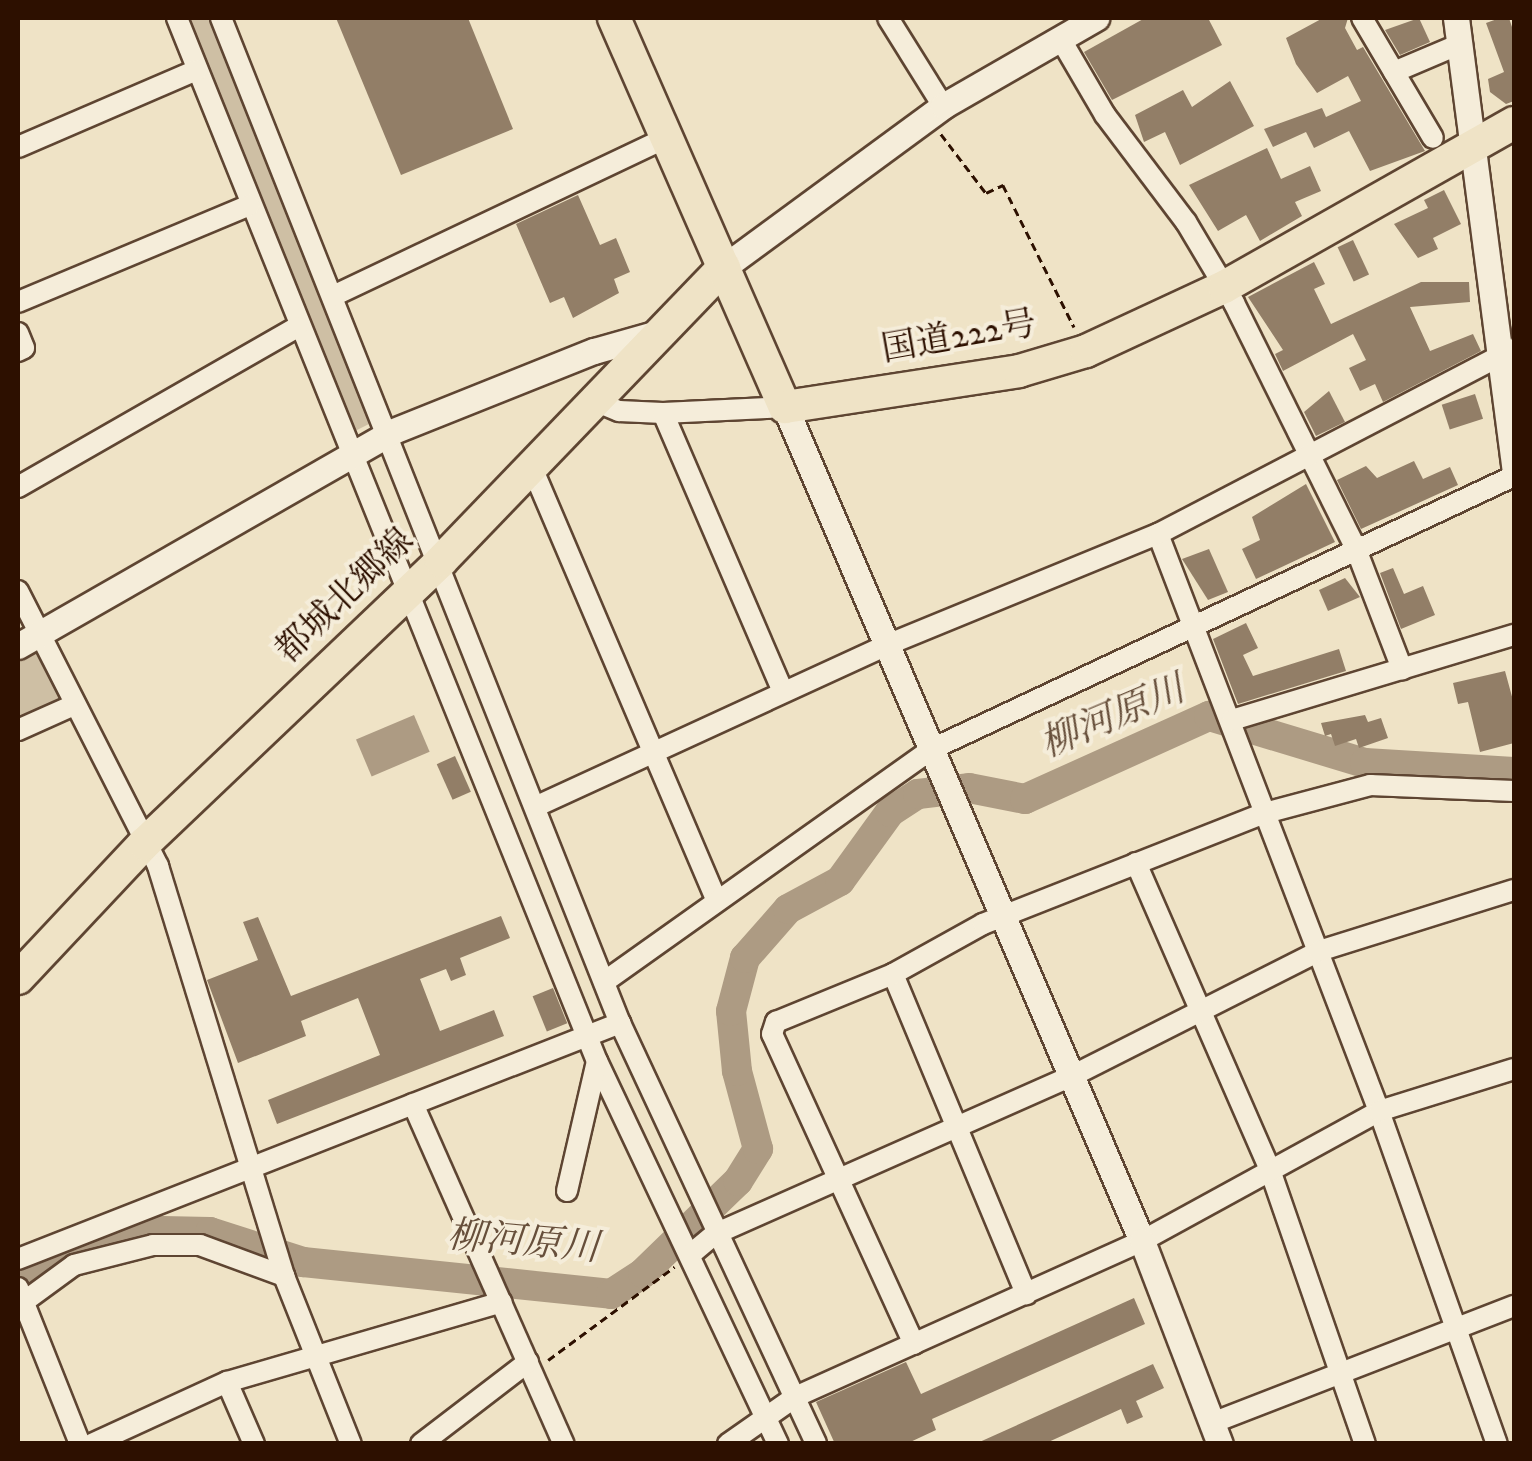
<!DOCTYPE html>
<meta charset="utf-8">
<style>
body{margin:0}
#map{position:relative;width:1532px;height:1461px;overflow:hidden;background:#efe3c6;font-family:"IM FELL DW Pica","Noto Serif JP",serif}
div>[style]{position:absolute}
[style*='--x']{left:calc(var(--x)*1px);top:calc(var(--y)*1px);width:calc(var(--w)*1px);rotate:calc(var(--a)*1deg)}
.green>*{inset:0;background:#cebfa4}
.water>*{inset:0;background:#ad9b83;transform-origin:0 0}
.river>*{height:30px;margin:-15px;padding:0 15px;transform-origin:15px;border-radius:15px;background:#ad9b83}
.building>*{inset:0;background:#927e67;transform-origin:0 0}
.path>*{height:2.5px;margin-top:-1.25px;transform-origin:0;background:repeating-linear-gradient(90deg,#2d1000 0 8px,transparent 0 13px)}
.roads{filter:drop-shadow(2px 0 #5e4532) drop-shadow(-2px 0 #5e4532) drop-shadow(0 2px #5e4532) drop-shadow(0 -2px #5e4532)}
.minor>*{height:20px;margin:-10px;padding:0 10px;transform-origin:10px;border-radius:10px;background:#f5edda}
.tertiary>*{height:25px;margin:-12.5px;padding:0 12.5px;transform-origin:12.5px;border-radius:12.5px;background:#f5edda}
.primary>*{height:32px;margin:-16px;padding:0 16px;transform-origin:16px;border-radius:16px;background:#efe3c6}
.trunk>*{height:32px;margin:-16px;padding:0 16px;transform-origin:16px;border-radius:16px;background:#efe3c6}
span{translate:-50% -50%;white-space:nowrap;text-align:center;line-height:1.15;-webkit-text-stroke:8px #f5edda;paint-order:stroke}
.street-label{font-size:35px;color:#2d1000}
.water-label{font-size:38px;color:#674f3b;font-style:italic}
.frame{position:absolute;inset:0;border:20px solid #2d1000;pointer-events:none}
</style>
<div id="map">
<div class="green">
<div style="clip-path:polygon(190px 18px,211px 18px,373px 422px,351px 433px)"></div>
<div style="clip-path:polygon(34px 651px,64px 701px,18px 725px,18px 658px)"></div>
</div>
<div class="water">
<div style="left:414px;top:715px;width:40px;height:63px;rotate:67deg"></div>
</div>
<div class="river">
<div style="--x:18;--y:1285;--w:58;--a:-32.3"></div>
<div style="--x:67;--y:1254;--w:57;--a:-19.4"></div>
<div style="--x:121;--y:1235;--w:41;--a:-5.6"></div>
<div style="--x:162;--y:1231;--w:48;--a:1.2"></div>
<div style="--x:210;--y:1232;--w:98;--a:17.9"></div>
<div style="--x:303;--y:1262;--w:310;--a:5.9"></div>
<div style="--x:611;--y:1294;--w:38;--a:-33"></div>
<div style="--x:643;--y:1273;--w:132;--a:-44.1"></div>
<div style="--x:738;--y:1181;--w:38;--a:-58"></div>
<div style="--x:758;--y:1149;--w:81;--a:-105.1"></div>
<div style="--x:737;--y:1071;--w:60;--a:-95.7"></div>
<div style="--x:731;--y:1011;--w:55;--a:-75.2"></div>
<div style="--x:745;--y:958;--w:65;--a:-48.7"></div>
<div style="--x:788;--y:909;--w:59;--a:-28.3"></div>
<div style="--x:840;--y:881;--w:85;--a:-54.1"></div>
<div style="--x:890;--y:812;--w:33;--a:-33"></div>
<div style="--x:918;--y:794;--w:51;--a:-6.7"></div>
<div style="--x:969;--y:788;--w:57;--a:11.1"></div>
<div style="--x:1025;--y:799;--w:202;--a:-24.3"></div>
<div style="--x:1209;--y:716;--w:163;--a:16.8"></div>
<div style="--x:1365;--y:763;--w:149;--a:3.5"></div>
</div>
<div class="building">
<div style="clip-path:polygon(336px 18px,468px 18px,513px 129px,401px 175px)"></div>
<div style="clip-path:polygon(1145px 18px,1208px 18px,1222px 45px,1112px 100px,1084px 52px)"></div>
<div style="clip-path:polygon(1323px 18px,1348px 18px,1345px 28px,1357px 50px,1363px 47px,1425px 151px,1370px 171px,1349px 131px,1314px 148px,1306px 132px,1273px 147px,1264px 129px,1322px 108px,1326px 117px,1361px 101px,1348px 76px,1317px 93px,1296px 64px,1286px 38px)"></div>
<div style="clip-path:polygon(1419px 18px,1430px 42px,1400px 55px,1385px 30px)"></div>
<div style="clip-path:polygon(1500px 18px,1509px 18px,1514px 33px,1514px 101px,1506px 104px,1490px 92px,1488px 79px,1504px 72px,1486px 23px)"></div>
<div style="clip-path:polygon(1230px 81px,1254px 126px,1180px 165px,1165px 132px,1144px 142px,1135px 115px,1183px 90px,1192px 107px)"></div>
<div style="clip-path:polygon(1267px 148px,1281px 179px,1310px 166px,1321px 191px,1295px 202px,1302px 216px,1260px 241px,1246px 215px,1218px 231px,1189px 185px)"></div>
<div style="clip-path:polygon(1444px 190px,1461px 224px,1433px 238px,1438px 249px,1418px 258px,1394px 224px,1428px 208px,1424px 200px)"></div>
<div style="clip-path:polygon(578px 195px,600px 245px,616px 238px,630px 272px,614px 279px,619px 293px,573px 318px,564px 297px,550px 303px,516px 224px)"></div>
<div style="left:1353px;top:240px;width:38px;height:17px;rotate:65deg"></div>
<div style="clip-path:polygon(1314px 262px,1325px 284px,1314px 289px,1331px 324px,1421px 282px,1469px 282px,1470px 302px,1410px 307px,1430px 351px,1473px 334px,1481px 351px,1383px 402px,1375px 384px,1360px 391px,1349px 368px,1366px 360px,1353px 334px,1283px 371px,1275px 354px,1283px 350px,1248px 297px)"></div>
<div style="clip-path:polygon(1329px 391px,1345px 422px,1316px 436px,1304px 412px)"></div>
<div style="left:1475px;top:394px;width:26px;height:35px;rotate:72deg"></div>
<div style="clip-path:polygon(1414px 461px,1423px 479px,1450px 467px,1458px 485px,1361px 529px,1337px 480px,1366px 466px,1377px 478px)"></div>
<div style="clip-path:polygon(1306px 484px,1335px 542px,1256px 579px,1242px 549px,1260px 540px,1252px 517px)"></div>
<div style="clip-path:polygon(1209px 549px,1228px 592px,1208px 600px,1182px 559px)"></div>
<div style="clip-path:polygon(1393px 568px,1404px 594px,1423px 586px,1435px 615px,1401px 629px,1380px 573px)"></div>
<div style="clip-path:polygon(1345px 578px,1360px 597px,1328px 611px,1319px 590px)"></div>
<div style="clip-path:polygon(1246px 623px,1258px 648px,1243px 655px,1253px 676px,1339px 649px,1346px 671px,1238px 704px,1213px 639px)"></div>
<div style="clip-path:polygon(1505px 671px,1514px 704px,1514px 743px,1480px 752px,1468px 702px,1458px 704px,1453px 683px)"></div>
<div style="clip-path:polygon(1365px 715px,1368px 722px,1381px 718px,1388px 738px,1359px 748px,1356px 739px,1335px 746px,1331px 734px,1325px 736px,1321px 723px)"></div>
<div style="left:455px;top:756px;width:39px;height:20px;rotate:66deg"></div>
<div style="clip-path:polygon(501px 916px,510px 938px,460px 958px,466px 975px,451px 981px,446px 969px,420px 979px,440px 1031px,494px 1010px,504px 1036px,277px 1124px,268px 1100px,380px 1055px,358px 998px,301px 1021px,306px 1036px,238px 1063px,207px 980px,258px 960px,243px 922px,258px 917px,291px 996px)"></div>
<div style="left:553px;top:988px;width:38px;height:22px;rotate:68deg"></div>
<div style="clip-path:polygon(1134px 1298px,1145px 1324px,932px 1419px,936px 1430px,906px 1444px,835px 1444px,816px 1402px,906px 1362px,921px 1394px)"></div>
<div style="clip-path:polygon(1153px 1364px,1164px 1388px,1136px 1401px,1143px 1417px,1127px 1424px,1121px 1409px,1044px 1444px,975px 1444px)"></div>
</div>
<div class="path">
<div style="--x:941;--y:134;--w:74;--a:52.7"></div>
<div style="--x:986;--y:193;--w:19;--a:-25"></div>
<div style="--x:1003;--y:185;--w:159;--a:63.4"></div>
<div style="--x:548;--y:1360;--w:157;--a:-36.4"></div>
</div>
<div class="roads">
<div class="minor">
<div style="--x:177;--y:18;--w:1124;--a:68.07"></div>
<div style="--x:597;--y:1061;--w:424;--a:64.7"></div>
<div style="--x:221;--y:18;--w:1081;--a:68.35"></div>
<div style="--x:620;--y:1023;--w:464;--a:65"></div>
<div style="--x:888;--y:18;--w:104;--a:58"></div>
<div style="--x:1362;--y:18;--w:139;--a:59.4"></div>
<div style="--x:1060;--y:38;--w:89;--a:59.7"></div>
<div style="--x:1105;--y:115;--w:134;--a:52.9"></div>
<div style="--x:1186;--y:222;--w:94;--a:59.3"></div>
<div style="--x:1234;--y:303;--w:275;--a:63.6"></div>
<div style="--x:1356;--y:549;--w:129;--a:69"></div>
<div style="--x:1394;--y:72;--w:72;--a:-23"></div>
<div style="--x:18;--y:147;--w:195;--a:-23.3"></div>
<div style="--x:333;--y:296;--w:369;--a:-25.4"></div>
<div style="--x:18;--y:302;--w:251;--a:-22.7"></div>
<div style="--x:18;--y:333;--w:16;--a:68"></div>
<div style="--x:24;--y:348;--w:7;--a:153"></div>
<div style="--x:595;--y:401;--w:26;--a:23"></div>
<div style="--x:619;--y:411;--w:44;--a:2.6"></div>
<div style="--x:663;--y:413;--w:122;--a:-2.8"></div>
<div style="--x:663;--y:413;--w:303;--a:66.7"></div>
<div style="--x:530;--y:463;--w:475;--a:66.9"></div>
<div style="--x:18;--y:487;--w:322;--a:-29.8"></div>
<div style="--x:1158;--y:534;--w:618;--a:69.04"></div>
<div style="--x:1379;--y:1111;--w:353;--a:70.5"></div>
<div style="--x:18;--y:591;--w:309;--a:63"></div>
<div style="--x:158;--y:866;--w:429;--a:72.9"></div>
<div style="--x:284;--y:1276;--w:181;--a:68.3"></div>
<div style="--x:1232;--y:720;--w:295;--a:-16.8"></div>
<div style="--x:18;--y:730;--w:61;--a:-24.1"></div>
<div style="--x:537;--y:806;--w:385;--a:-24.7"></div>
<div style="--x:887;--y:645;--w:293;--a:-22.3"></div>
<div style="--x:1158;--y:534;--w:401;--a:-27.5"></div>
<div style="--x:1136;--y:863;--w:332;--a:66.4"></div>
<div style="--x:1269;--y:1167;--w:293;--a:70.9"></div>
<div style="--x:893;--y:974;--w:347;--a:67.4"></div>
<div style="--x:604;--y:982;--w:402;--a:-35.4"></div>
<div style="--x:932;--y:749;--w:643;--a:-25.13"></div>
<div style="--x:413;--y:1104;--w:372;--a:66.1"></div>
<div style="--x:567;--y:1191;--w:133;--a:-77"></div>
<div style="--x:691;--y:1254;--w:31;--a:-40"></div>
<div style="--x:715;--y:1234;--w:388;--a:-23.9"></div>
<div style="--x:1070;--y:1077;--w:279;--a:-26.8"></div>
<div style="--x:1319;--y:951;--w:204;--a:-17.4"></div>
<div style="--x:18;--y:1259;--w:647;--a:-21.41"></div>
<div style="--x:18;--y:1288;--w:168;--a:68.3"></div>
<div style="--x:18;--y:1306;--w:69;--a:-36.2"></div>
<div style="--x:74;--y:1265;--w:81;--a:-14.2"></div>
<div style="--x:153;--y:1245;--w:47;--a:0"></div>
<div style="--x:200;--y:1245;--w:90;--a:20.3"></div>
<div style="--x:914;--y:1344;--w:341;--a:-114.6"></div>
<div style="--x:772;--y:1034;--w:13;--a:-72"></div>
<div style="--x:776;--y:1022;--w:126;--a:-22.3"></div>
<div style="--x:893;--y:974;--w:103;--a:-29.1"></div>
<div style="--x:983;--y:924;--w:303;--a:-21.5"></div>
<div style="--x:1265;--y:813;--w:109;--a:-14.9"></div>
<div style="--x:1370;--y:785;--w:144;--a:2.4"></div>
<div style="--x:227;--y:1382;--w:68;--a:66.5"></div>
<div style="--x:1212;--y:1423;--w:324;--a:-21.2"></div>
<div style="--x:92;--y:1444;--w:149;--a:-24.7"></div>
<div style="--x:227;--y:1382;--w:286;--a:-16.2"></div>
<div style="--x:421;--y:1444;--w:135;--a:-37.5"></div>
<div style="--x:728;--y:1444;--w:82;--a:-35"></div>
<div style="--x:795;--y:1397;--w:380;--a:-24.2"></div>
<div style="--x:1142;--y:1241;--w:270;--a:-28.7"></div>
<div style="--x:1379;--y:1111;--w:141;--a:-17.3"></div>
</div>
<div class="tertiary">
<div style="--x:1456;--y:18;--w:453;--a:82.6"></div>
<div style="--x:724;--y:267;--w:272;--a:-36.3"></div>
<div style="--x:943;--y:106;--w:177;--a:-29.9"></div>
<div style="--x:785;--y:407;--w:907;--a:66.83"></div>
<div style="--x:1142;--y:1241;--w:217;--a:69"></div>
<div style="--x:18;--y:646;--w:430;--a:-29.8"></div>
<div style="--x:391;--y:432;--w:219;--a:-21.8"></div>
<div style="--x:594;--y:351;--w:66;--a:-15.9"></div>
</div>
<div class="primary">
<div style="--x:18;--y:978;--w:184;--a:-46.8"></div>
<div style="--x:144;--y:844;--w:410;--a:-43.6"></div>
<div style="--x:441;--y:561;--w:408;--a:-46.1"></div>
</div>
<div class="trunk">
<div style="--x:614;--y:18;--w:425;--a:66.3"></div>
<div style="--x:785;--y:407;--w:237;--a:-8.7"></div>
<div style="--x:1019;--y:371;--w:70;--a:-16.6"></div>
<div style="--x:1086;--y:351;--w:152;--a:-24.9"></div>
<div style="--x:1224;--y:287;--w:333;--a:-29.5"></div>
</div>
</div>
<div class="street-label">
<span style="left:959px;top:337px;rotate:-10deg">国道222号</span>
<span style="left:345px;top:596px;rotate:-44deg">都城北郷線</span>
</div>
<div class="water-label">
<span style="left:1113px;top:718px;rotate:-23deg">柳河原川</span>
<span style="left:523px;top:1243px;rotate:5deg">柳河原川</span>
</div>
<div class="frame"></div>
</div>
